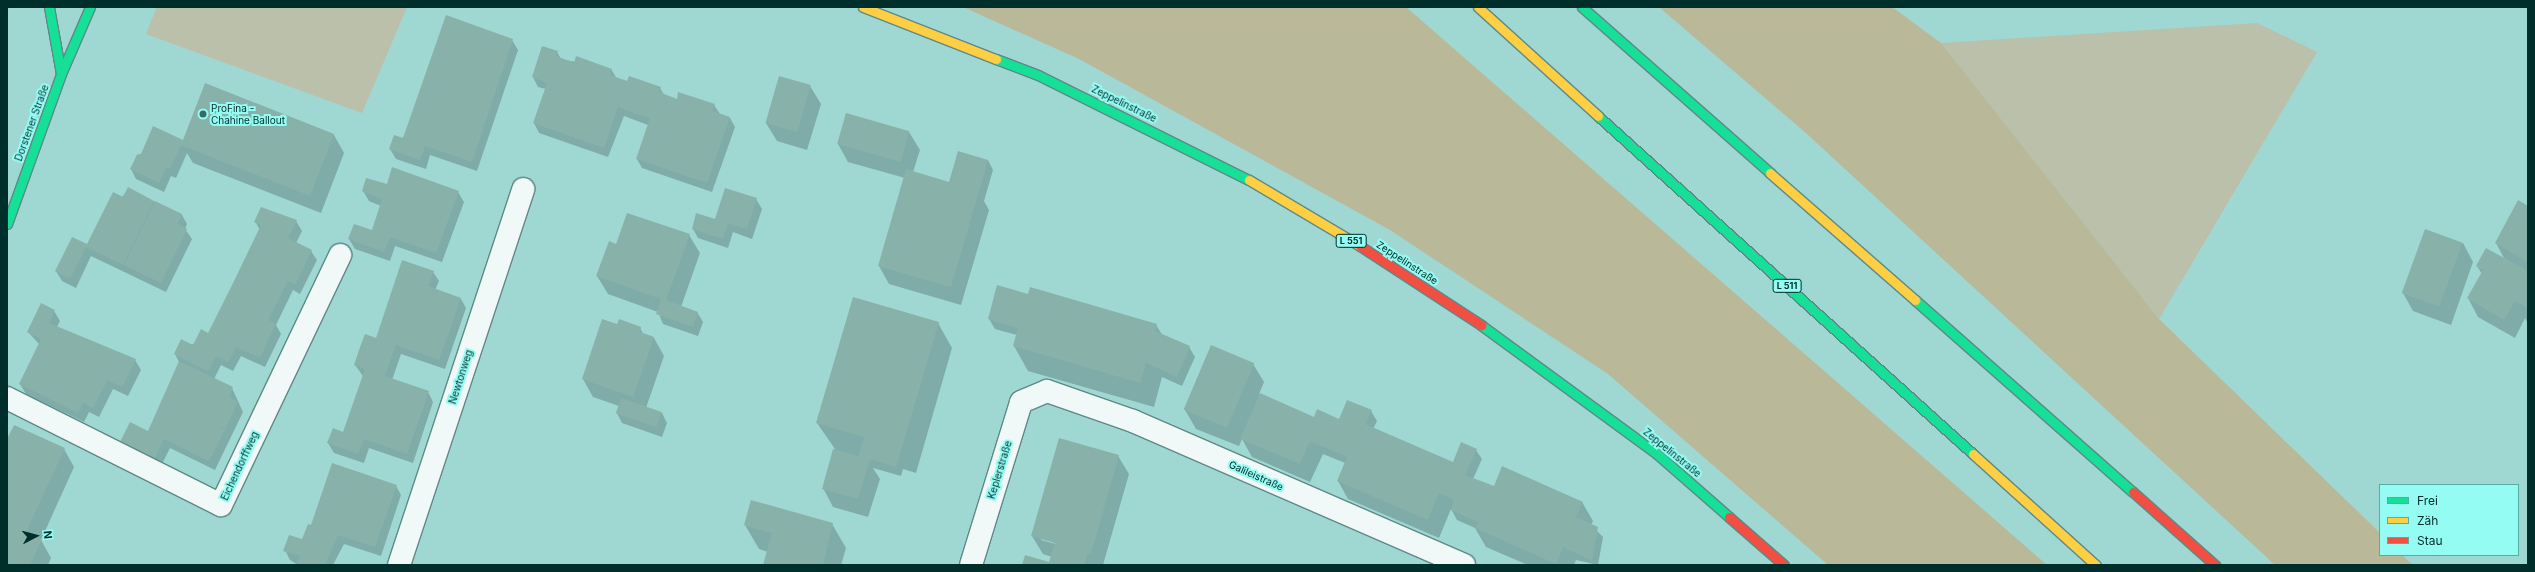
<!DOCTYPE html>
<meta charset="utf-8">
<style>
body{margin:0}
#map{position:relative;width:2535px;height:572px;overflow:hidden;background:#9fd7d2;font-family:Inter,sans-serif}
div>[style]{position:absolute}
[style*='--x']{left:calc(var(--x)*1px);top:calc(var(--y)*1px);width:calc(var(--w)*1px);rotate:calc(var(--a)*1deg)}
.green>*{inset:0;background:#bac0a9}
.forest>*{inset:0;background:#b9b898}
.shadow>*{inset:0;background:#0003}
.building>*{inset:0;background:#88b2a9;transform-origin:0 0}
.roads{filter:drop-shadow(1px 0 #5f8986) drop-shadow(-1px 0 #5f8986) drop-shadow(0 1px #5f8986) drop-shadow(0 -1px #5f8986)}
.street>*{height:22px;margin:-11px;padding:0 11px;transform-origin:11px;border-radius:11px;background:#f1f9f8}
.fast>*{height:9px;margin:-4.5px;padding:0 4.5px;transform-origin:4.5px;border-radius:4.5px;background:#16e098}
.slow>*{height:9px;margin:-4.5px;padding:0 4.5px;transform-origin:4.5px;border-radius:4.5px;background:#ffcf43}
.jam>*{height:9px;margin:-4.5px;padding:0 4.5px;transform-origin:4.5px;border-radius:4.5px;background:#f24e42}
.dots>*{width:11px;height:11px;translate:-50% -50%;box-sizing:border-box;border:2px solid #94fcf3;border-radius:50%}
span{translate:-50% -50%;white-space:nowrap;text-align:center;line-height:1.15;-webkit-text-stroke:4px #94fcf3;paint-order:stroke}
.shield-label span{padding:1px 3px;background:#94fcf3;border:1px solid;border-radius:3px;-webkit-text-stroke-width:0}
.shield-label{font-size:9px;color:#002e2b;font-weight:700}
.street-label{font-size:10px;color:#002e2b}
.poi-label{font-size:10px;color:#002e2b}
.left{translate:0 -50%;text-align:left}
.frame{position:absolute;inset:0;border:8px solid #002e2b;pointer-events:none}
.legend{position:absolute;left:2379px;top:484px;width:140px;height:72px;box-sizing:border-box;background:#94fcf3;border:1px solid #59aaa3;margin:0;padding:5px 7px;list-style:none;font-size:12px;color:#002e2b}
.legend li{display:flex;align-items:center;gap:8px;height:20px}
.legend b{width:20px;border:1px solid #59aaa3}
.north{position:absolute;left:16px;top:516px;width:40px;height:40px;-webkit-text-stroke:3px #94fcf3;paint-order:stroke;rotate:84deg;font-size:11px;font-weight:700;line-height:16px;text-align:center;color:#002e2b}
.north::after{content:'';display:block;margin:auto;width:14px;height:18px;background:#002e2b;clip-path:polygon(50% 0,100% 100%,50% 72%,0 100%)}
</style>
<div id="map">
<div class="green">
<div style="clip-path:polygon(157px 7px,407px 7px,362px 113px,146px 34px)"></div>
<div style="clip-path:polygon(2257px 23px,2317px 52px,2159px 319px,1941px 43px)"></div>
</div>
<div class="forest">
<div style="clip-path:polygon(963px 7px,1406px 7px,2047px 565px,1828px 565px,1608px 374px,1390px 230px,1079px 59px)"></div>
<div style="clip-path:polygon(1659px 7px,1892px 7px,1941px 43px,2159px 319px,2380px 533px,2380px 555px,2402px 555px,2413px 565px,2275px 565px,1807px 134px)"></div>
</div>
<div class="shadow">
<div style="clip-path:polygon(512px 40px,518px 50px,477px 171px,430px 155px,426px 169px,396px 159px,390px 149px)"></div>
<div style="clip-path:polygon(557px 52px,561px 59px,611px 69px,617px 79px,660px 88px,664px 95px,677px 100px,714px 105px,720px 114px,730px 118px,735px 127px,712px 192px,642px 168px,637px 159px,648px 125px,624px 116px,608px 157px,539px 133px,534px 123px,546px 89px,538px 87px,533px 77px)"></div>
<div style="clip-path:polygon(206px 84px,334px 135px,344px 153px,321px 213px,193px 163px,187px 153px,176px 178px,171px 176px,164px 192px,136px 179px,131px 169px,137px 155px,184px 141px)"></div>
<div style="clip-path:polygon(810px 86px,821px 104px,807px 150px,777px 141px,766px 123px)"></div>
<div style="clip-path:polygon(909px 132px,920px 150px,913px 172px,951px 184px,988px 160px,993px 170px,984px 201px,989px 210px,961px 305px,889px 284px,879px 266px,905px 178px,848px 162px,838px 144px)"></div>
<div style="clip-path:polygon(387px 185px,458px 192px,464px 202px,442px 262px,395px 246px,390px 261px,355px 249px,349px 239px,372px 231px,381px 206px,369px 201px,363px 191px)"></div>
<div style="clip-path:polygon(128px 189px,182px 215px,187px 224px,185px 229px,192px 239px,166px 292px,91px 256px,76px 288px,62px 281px,56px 271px,87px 245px)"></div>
<div style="clip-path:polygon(756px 199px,762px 209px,752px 239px,733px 232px,728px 248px,698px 238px,693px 229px)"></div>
<div style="clip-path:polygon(2528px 207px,2528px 324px,2525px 318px,2515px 338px,2478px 317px,2468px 298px,2482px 274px,2477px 266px,2505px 260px,2496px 243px)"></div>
<div style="clip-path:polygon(255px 221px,296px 221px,302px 231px,296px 243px,311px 251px,317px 260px,300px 294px,293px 290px,276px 325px,281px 334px,265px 367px,241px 356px,233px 371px,221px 365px,214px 379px,232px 388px,243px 412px,215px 470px,170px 448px,160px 468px,127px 452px,121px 442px,149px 433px,179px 362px,175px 354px,209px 335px,260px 230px)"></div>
<div style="clip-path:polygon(689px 235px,700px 253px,681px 307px,697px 312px,703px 322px,698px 336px,663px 324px,658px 312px,608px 294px,597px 276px,617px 245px)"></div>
<div style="clip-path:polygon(2463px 243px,2473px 262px,2451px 325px,2413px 311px,2403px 293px)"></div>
<div style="clip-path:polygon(433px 272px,439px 281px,435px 290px,461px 299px,466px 308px,445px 369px,401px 354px,392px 380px,428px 392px,433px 402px,413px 463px,369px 448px,364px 463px,334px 453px,328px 443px,344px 433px,363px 376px,355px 365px)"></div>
<div style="clip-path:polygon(1027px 295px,1156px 325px,1163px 336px,1189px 347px,1195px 357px,1182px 386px,1162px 377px,1154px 407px,1028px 371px,1014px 346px,1017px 335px,995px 329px,989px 319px)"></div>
<div style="clip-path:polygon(54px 311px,60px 321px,57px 327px,135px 360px,141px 370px,128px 396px,113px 389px,99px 417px,89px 412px,84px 422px,26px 394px,20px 384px,39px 344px,28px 332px)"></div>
<div style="clip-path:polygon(938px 323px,952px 348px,916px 473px,903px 469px,901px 476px,873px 468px,880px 479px,868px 517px,833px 507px,823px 488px,835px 449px,817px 423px)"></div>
<div style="clip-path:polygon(617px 326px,640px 328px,644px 335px,654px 338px,664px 356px,646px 408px,662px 413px,667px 423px,662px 437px,622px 423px,617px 413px,619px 406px,593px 397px,583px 379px)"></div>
<div style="clip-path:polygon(1253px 364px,1264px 382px,1259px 394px,1314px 418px,1340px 420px,1371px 411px,1377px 421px,1373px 429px,1453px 463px,1476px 450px,1482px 459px,1473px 479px,1494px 487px,1582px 502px,1593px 521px,1591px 525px,1603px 537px,1598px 565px,1576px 560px,1574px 565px,1528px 565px,1486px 547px,1475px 528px,1457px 520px,1451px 509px,1439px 538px,1348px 499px,1338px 481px,1345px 463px,1323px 454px,1310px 482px,1252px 457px,1242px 439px,1239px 446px,1196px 429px,1185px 410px)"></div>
<div style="clip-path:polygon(7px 441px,64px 449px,74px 467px,41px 540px,51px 558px,48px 565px,7px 565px)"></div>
<div style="clip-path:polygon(evenodd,1118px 456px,1129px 474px,1103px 565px,1023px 565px,1050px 564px,1052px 557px,1043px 554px,1032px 536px,1118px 456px,1042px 538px,1056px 542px,1056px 544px,1041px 540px,1042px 538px)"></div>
<div style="clip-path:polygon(396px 486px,401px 495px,381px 556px,344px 544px,333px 565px,298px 565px,290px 560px,285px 550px,303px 541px,312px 526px)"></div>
<div style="clip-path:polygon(832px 524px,846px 548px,841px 565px,764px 565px,768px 552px,759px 549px,745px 525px)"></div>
</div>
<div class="building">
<div style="clip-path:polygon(446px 15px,513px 39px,472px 162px,425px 146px,420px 160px,389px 149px,394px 135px,403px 138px)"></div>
<div style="clip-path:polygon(542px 46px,558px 51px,556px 56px,574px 63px,576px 56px,612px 69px,610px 75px,627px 81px,629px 76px,661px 87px,659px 92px,677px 99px,678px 92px,715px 104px,712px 111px,730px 117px,707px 183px,636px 159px,650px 118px,634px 113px,618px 107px,604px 148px,533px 123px,547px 83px,532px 77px)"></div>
<div style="left:779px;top:76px;width:33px;height:49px;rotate:16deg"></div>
<div style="clip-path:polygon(205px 83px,334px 134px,310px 196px,181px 145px,170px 169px,166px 167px,159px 183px,130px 169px,137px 155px,141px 154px,153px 126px,183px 140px)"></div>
<div style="left:846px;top:113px;width:66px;height:32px;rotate:16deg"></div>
<div style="clip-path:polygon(958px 151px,988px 160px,951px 287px,878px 266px,906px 169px,949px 182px)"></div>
<div style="clip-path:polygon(392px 167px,459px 191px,436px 253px,390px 237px,384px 252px,348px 239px,354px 224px,372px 230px,382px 199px,362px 191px,366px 178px,387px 184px)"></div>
<div style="clip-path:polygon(128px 187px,154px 201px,123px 265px,86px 247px,70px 279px,55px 271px,72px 237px,87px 244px,113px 192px,123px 197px)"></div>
<div style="clip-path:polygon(725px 188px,757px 198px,747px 229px,728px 223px,723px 239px,692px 229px,696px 213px,715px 219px)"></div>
<div style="clip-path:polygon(2518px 200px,2528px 206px,2528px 262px,2495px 243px)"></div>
<div style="clip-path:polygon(155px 201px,182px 214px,178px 224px,187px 229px,161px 283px,124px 265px)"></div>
<div style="clip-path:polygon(261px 207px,297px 220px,288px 238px,312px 250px,295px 285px,288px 281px,268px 320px,276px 323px,260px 358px,236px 347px,228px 362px,216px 356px,208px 371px,174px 354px,181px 339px,193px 345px,201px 329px,208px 333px,235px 279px,245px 284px,235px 279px,261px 225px,254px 222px)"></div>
<div style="clip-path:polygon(627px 213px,690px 234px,666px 300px,698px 312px,693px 327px,656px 314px,661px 299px,596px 276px,609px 241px,616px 244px)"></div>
<div style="left:2425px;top:229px;width:40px;height:68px;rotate:20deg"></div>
<div style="clip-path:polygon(2486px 248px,2528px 271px,2528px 308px,2515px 301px,2504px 320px,2467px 298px,2483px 270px,2476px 266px)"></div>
<div style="clip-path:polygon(402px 260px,434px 271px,428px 286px,461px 298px,439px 360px,396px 345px,390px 361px,385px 376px,429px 391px,407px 454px,364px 439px,358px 454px,327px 443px,333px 428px,343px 432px,365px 369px,354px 365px,359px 350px,365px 334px,376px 338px)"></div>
<div style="clip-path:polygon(997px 285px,1028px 294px,1030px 287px,1157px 324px,1155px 331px,1190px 346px,1177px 377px,1146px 363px,1140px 383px,1013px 346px,1018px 328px,988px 319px)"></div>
<div style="clip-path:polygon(853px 297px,939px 322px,896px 467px,870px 459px,858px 499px,822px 489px,833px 449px,858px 456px,864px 437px,816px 423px)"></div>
<div style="clip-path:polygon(41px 303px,55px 310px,49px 323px,136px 359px,122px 387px,107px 380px,93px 408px,83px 403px,78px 413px,19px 384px,41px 339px,27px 332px)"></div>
<div style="clip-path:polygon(602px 319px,617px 324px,619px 319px,641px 327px,640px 332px,654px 337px,633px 397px,582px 379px)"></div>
<div style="left:1211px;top:345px;width:47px;height:70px;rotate:23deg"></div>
<div style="clip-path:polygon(179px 361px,233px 387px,229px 397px,238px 402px,225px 429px,212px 423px,225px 430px,209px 461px,164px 439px,154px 459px,120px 442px,130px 422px,148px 431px)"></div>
<div style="clip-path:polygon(1260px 393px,1314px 417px,1317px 409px,1339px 419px,1347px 400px,1372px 410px,1365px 424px,1453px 462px,1461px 442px,1477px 449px,1465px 475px,1494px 486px,1502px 466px,1583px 502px,1576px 517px,1598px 527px,1592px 561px,1563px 547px,1556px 564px,1475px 528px,1478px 522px,1451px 510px,1454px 500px,1439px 493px,1428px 520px,1337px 481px,1347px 457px,1310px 441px,1300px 464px,1240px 439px)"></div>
<div style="left:621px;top:398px;width:43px;height:16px;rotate:19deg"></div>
<div style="clip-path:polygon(14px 425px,65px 448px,26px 532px,42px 539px,30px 565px,7px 565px,7px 439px)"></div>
<div style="clip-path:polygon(1059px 438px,1119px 455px,1091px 554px,1088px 553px,1084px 565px,1022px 565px,1025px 555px,1049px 562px,1055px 543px,1031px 536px)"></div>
<div style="clip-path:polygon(332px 463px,397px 485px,375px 547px,338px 535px,325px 565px,297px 565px,300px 556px,283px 551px,289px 535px,302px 539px,308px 524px,311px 525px)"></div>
<div style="clip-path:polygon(751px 500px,833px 523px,823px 565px,763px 565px,772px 533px,744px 525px)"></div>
</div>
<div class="roads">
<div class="street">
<div style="--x:7;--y:398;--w:239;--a:26.6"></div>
<div style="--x:221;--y:505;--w:277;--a:-64.5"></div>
<div style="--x:399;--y:565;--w:396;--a:-71.7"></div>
<div style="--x:971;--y:565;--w:170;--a:-72.9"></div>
<div style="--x:1021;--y:402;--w:28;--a:-23"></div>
<div style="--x:1047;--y:391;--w:91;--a:19.2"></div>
<div style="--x:1133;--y:421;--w:361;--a:23.5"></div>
</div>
<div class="fast">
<div style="--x:49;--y:7;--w:68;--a:79.8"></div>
<div style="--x:1582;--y:7;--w:251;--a:41.4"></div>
<div style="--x:996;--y:59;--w:45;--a:20.9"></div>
<div style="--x:1038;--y:75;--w:236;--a:26.5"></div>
<div style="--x:1598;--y:116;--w:505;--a:42.03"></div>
<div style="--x:7;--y:224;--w:159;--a:-70.2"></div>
<div style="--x:61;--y:74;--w:73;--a:-66.6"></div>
<div style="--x:1915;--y:300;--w:290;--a:41.4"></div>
<div style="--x:1481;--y:325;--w:217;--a:36.2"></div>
<div style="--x:1656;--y:453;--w:97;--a:41.2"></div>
</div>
<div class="slow">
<div style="--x:863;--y:7;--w:143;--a:21.4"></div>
<div style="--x:1478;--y:7;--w:162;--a:42.2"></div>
<div style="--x:1770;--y:173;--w:193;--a:41.2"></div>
<div style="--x:1249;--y:180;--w:129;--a:30.7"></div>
<div style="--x:1973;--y:454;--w:166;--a:42.1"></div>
</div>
<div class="jam">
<div style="--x:1360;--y:246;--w:145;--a:33.1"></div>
<div style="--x:2133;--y:492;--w:110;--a:41.7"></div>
<div style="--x:1729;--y:517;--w:73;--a:41.1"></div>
</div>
</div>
<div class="dots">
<div style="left:203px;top:114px;background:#386965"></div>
</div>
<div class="shield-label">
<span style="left:1351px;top:241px">L 551</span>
<span style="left:1787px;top:286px">L 511</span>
</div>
<div class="street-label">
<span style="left:1124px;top:104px;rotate:26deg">Zeppelinstraße</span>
<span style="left:32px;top:123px;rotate:-70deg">Dorstener Straße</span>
<span style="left:1407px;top:263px;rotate:33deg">Zeppelinstraße</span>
<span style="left:461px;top:377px;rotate:-72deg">Newtonweg</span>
<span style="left:1672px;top:453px;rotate:39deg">Zeppelinstraße</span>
<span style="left:240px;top:466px;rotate:-65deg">Eichendorffweg</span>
<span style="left:1000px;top:470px;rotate:-73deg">Keplerstraße</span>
<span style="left:1256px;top:476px;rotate:24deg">Galileistraße</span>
</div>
<div class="poi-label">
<span class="left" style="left:211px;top:114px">ProFina -<br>Chahine Ballout</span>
</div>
<div class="frame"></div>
<ul class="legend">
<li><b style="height:5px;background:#16e098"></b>Frei</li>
<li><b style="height:5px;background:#ffcf43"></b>Zäh</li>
<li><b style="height:5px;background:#f24e42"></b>Stau</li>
</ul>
<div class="north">N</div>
</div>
